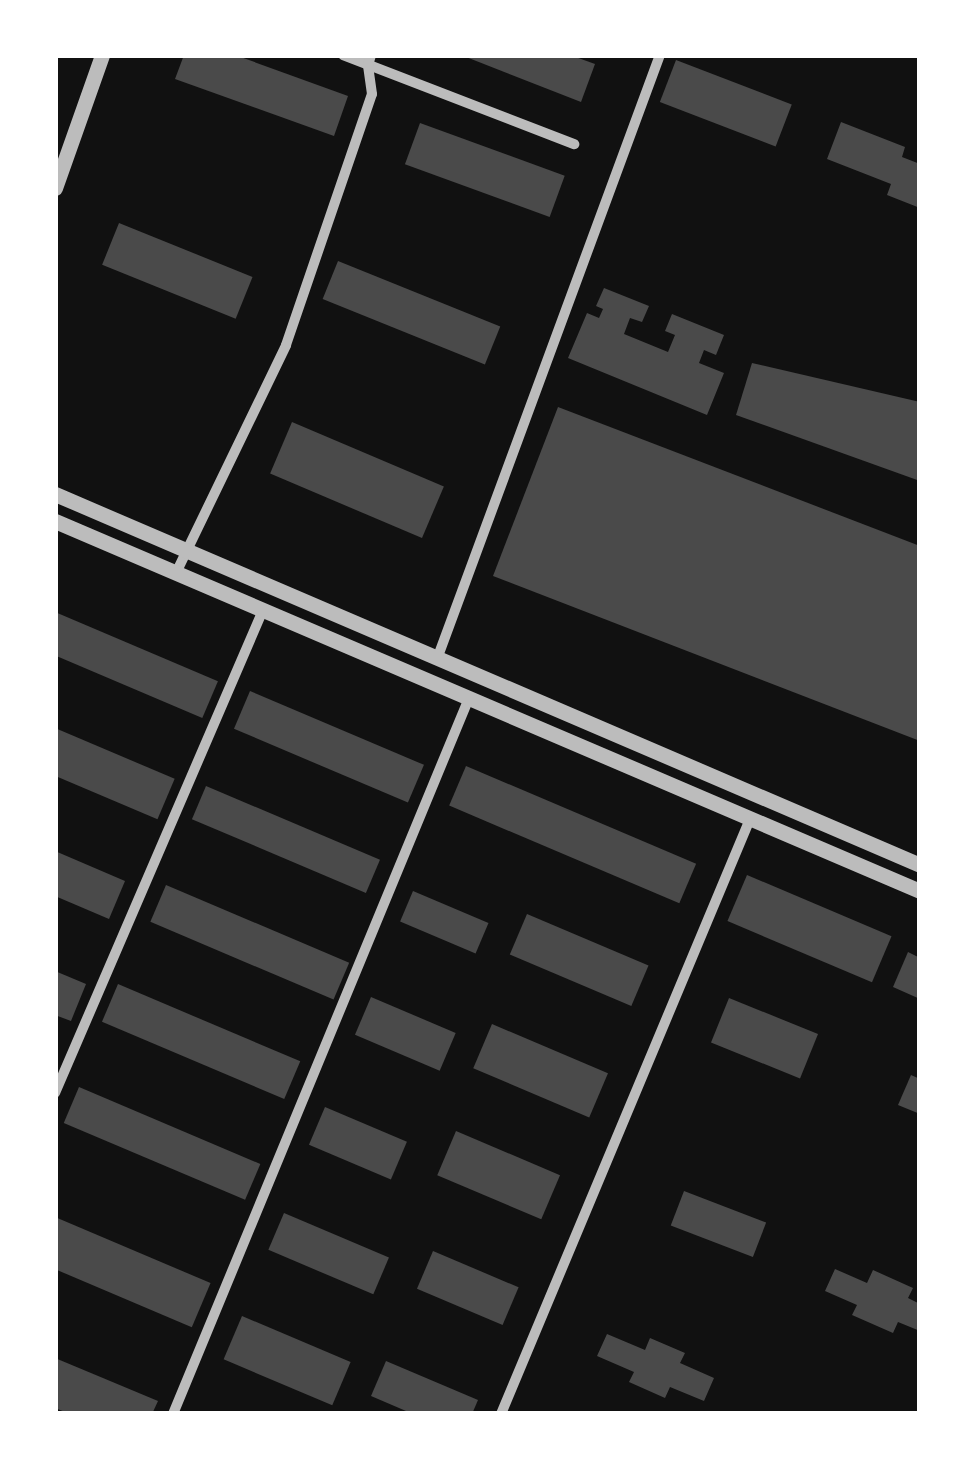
<!DOCTYPE html>
<style>
body{margin:0}
#map{position:relative;width:975px;height:1469px;overflow:hidden;background:#111;font-family:"Archivo Narrow",sans-serif}
div>[style]{position:absolute}
[style*='--x']{left:calc(var(--x)*1px);top:calc(var(--y)*1px);width:calc(var(--w)*1px);rotate:calc(var(--a)*1deg)}
.building>*{inset:0;background:#4a4a4a;transform-origin:0 0}
.minor>*{height:10px;margin:-5px;padding:0 5px;transform-origin:5px;border-radius:5px;background:#bcbcbc}
.tertiary>*{height:15px;margin:-7.5px;padding:0 7.5px;transform-origin:7.5px;border-radius:7.5px;background:#bcbcbc}
span{translate:-50% -50%;white-space:nowrap;text-align:center;line-height:1.15;-webkit-text-stroke:8px #fff;paint-order:stroke}
.frame{position:absolute;inset:0;border:58px solid #fff;pointer-events:none}
</style>
<div id="map">
<div class="building">
<div style="clip-path:polygon(184px 55px,235px 55px,348px 96px,334px 136px,175px 79px)"></div>
<div style="clip-path:polygon(461px 55px,570px 55px,595px 64px,581px 102px)"></div>
<div style="left:676px;top:60px;width:124px;height:45px;rotate:21deg"></div>
<div style="clip-path:polygon(841px 122px,905px 147px,902px 157px,920px 164px,920px 208px,887px 195px,891px 184px,827px 159px)"></div>
<div style="left:420px;top:123px;width:154px;height:44px;rotate:20deg"></div>
<div style="left:119px;top:223px;width:144px;height:45px;rotate:22deg"></div>
<div style="left:338px;top:261px;width:175px;height:41px;rotate:22deg"></div>
<div style="clip-path:polygon(604px 288px,649px 306px,642px 322px,630px 318px,624px 334px,668px 352px,675px 335px,665px 331px,672px 314px,724px 335px,716px 355px,704px 350px,699px 363px,724px 373px,707px 415px,568px 358px,587px 313px,599px 318px,603px 309px,596px 306px)"></div>
<div style="clip-path:polygon(752px 363px,920px 402px,920px 481px,736px 415px)"></div>
<div style="clip-path:polygon(558px 407px,920px 546px,920px 741px,493px 576px)"></div>
<div style="left:292px;top:422px;width:165px;height:56px;rotate:23deg"></div>
<div style="left:55px;top:612px;width:177px;height:40px;rotate:23deg"></div>
<div style="left:250px;top:691px;width:189px;height:41px;rotate:23deg"></div>
<div style="left:55px;top:728px;width:130px;height:44px;rotate:23deg"></div>
<div style="left:466px;top:766px;width:250px;height:43px;rotate:23deg"></div>
<div style="left:206px;top:786px;width:189px;height:36px;rotate:23deg"></div>
<div style="clip-path:polygon(55px 851px,125px 881px,109px 919px,55px 896px)"></div>
<div style="left:747px;top:875px;width:157px;height:50px;rotate:23deg"></div>
<div style="left:166px;top:885px;width:199px;height:40px;rotate:23deg"></div>
<div style="left:413px;top:891px;width:82px;height:33px;rotate:23deg"></div>
<div style="left:527px;top:914px;width:132px;height:44px;rotate:23deg"></div>
<div style="clip-path:polygon(908px 952px,920px 958px,920px 999px,893px 987px)"></div>
<div style="clip-path:polygon(55px 971px,86px 984px,71px 1021px,55px 1015px)"></div>
<div style="left:118px;top:984px;width:198px;height:41px;rotate:23deg"></div>
<div style="left:371px;top:997px;width:92px;height:41px;rotate:23deg"></div>
<div style="left:729px;top:998px;width:96px;height:48px;rotate:22deg"></div>
<div style="left:492px;top:1024px;width:126px;height:48px;rotate:23deg"></div>
<div style="clip-path:polygon(911px 1075px,920px 1079px,920px 1114px,898px 1105px)"></div>
<div style="left:79px;top:1087px;width:197px;height:39px;rotate:23deg"></div>
<div style="left:325px;top:1107px;width:89px;height:41px;rotate:23deg"></div>
<div style="left:456px;top:1131px;width:113px;height:48px;rotate:23deg"></div>
<div style="left:684px;top:1191px;width:88px;height:37px;rotate:21deg"></div>
<div style="left:284px;top:1213px;width:114px;height:40px;rotate:23deg"></div>
<div style="left:55px;top:1217px;width:169px;height:48px;rotate:23deg"></div>
<div style="left:433px;top:1251px;width:93px;height:41px;rotate:23deg"></div>
<div style="clip-path:polygon(835px 1269px,867px 1283px,873px 1270px,913px 1288px,908px 1298px,920px 1304px,920px 1331px,898px 1322px,893px 1333px,852px 1315px,857px 1305px,825px 1291px)"></div>
<div style="left:242px;top:1316px;width:118px;height:47px;rotate:23deg"></div>
<div style="clip-path:polygon(607px 1334px,645px 1350px,650px 1338px,685px 1353px,680px 1363px,714px 1378px,704px 1401px,670px 1387px,665px 1398px,629px 1382px,634px 1372px,597px 1356px)"></div>
<div style="clip-path:polygon(55px 1358px,158px 1401px,152px 1414px,70px 1414px,55px 1408px)"></div>
<div style="clip-path:polygon(386px 1361px,478px 1400px,472px 1414px,413px 1414px,371px 1396px)"></div>
</div>
<div class="minor">
<div style="--x:343;--y:55;--w:248;--a:21.1"></div>
<div style="--x:176;--y:573;--w:253;--a:-64.2"></div>
<div style="--x:286;--y:345;--w:265;--a:-71.1"></div>
<div style="--x:372;--y:94;--w:29;--a:-98"></div>
<div style="--x:368;--y:65;--w:10;--a:-73"></div>
<div style="--x:437;--y:659;--w:644;--a:-69.74"></div>
<div style="--x:55;--y:1093;--w:526;--a:-66.7"></div>
<div style="--x:173;--y:1414;--w:775;--a:-67.54"></div>
<div style="--x:501;--y:1414;--w:645;--a:-67.29"></div>
</div>
<div class="tertiary">
<div style="--x:55;--y:188;--w:141;--a:-70.5"></div>
<div style="--x:55;--y:494;--w:941;--a:23.21"></div>
<div style="--x:55;--y:521;--w:941;--a:23.16"></div>
</div>
<div class="frame"></div>
</div>
